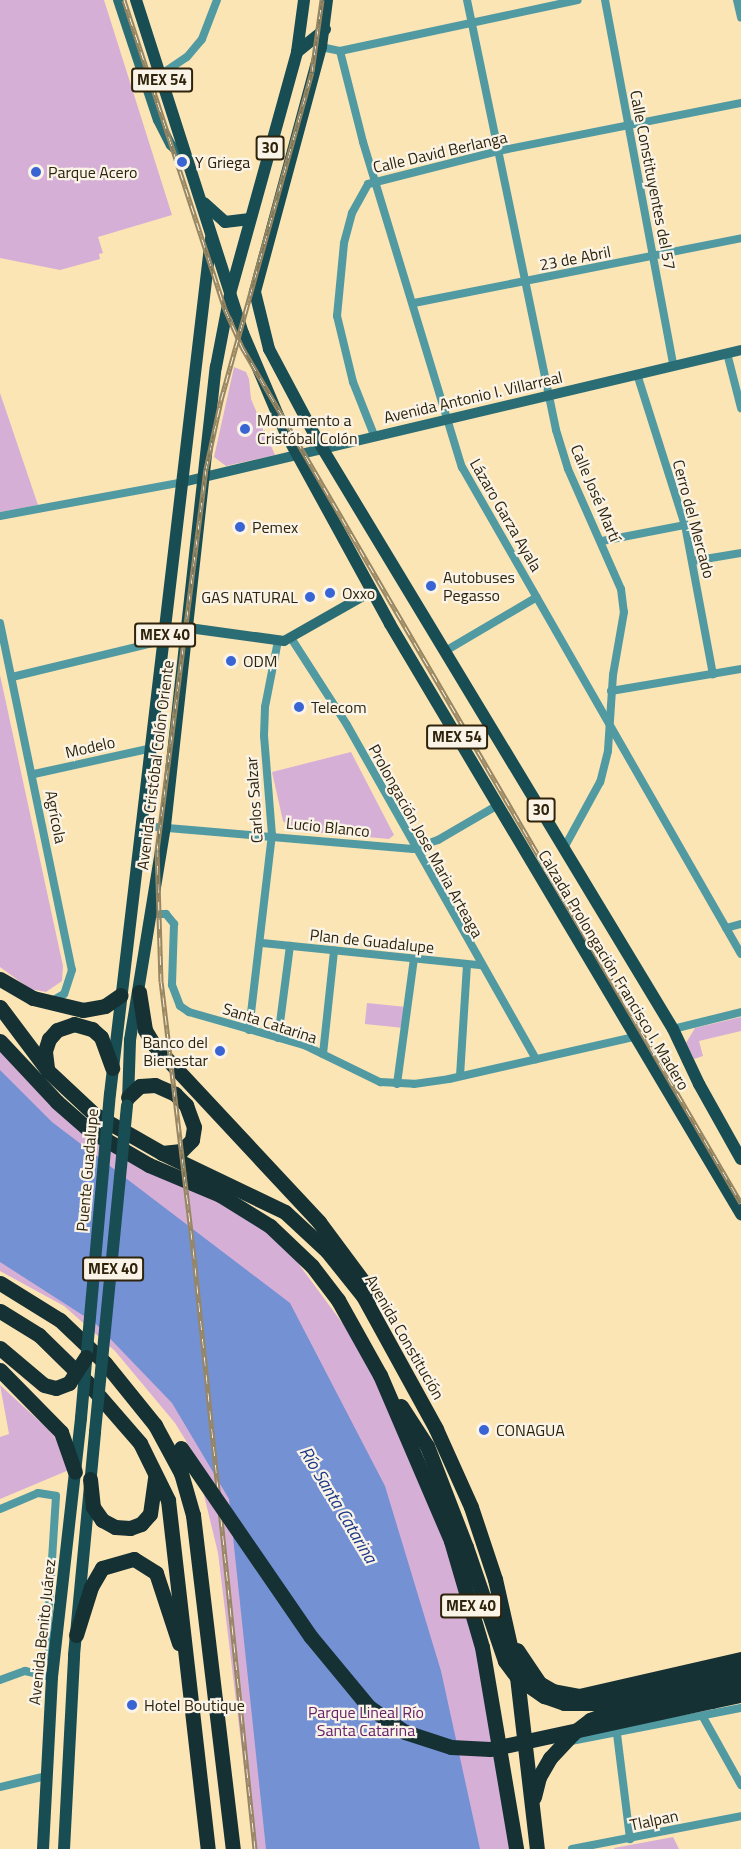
<!DOCTYPE html>
<meta charset="utf-8">
<style>
body{margin:0}
#map{position:relative;width:741px;height:1849px;overflow:hidden;background:#fce5b5;font-family:"Titillium Web",sans-serif}
div>[style]{position:absolute}
[style*='--x']{left:calc(var(--x)*1px);top:calc(var(--y)*1px);width:calc(var(--w)*1px);rotate:calc(var(--a)*1deg)}
.green>*{inset:0;background:#d6afd7;transform-origin:0 0}
.water>*{inset:0;background:#7491d3}
.street>*{height:8px;margin:-4px;padding:0 4px;transform-origin:4px;border-radius:4px;background:#519aa2}
.secondary>*{height:10px;margin:-5px;padding:0 5px;transform-origin:5px;border-radius:5px;background:#2b6d74}
.primary>*{height:12px;margin:-6px;padding:0 6px;transform-origin:6px;border-radius:6px;background:#174d53}
.highway>*{height:15px;margin:-7.5px;padding:0 7.5px;transform-origin:7.5px;border-radius:7.5px;background:#163134}
.rail>*{height:5px;margin-top:-2.5px;transform-origin:0;background:repeating-linear-gradient(90deg,#faf4e8 0 9px,#978661 0 18px);box-sizing:border-box;border-block:2px solid #978661}
.primary-bridge>*{height:12px;margin:-6px;padding:0 6px;transform-origin:6px;border-radius:6px;background:#174d53}
.highway-bridge>*{height:15px;margin:-7.5px;padding:0 7.5px;transform-origin:7.5px;border-radius:7.5px;background:#163134}
.dots>*{width:16px;height:16px;translate:-50% -50%;box-sizing:border-box;border:3px solid #faf4e8;border-radius:50%}
span{translate:-50% -50%;white-space:nowrap;text-align:center;line-height:1.15;-webkit-text-stroke:4.5px #faf4e8;paint-order:stroke}
.shield-label span{padding:2px 4px;background:#faf4e8;border:2px solid;border-radius:4px;-webkit-text-stroke-width:0}
.shield-label{font-size:15px;color:#2f240b;font-weight:700}
.street-label{font-size:16px;color:#2f240b}
.poi-label{font-size:16px;color:#2f240b}
.left{translate:0 -50%;text-align:left}
.right{translate:-100% -50%;text-align:right}
.park-label{font-size:16px;color:#66226a}
.water-label{font-size:18px;color:#1c3785;font-style:italic}
</style>
<div id="map">
<div class="green">
<div style="clip-path:polygon(0 0,104px 0,172px 215px,98px 237px,103px 253px,99px 254px,100px 259px,60px 270px,0 258px)"></div>
<div style="clip-path:polygon(234px 367px,246px 372px,249px 379px,251px 399px,275px 455px,226px 466px,214px 457px)"></div>
<div style="clip-path:polygon(0 393px,38px 505px,0 512px)"></div>
<div style="clip-path:polygon(0 675px,63px 966px,62px 981px,46px 992px,30px 989px,0 967px)"></div>
<div style="clip-path:polygon(351px 752px,394px 835px,389px 839px,293px 830px,283px 821px,272px 772px)"></div>
<div style="left:367px;top:1003px;width:37px;height:21px;rotate:6deg"></div>
<div style="clip-path:polygon(741px 1017px,741px 1031px,699px 1041px,703px 1056px,694px 1059px,686px 1043px,695px 1028px)"></div>
<div style="clip-path:polygon(0 1050px,41px 1094px,281px 1240px,357px 1343px,428px 1485px,478px 1651px,513px 1849px,254px 1849px,218px 1553px,194px 1454px,175px 1423px,115px 1351px,64px 1306px,0 1271px)"></div>
<div style="clip-path:polygon(0 1385px,48px 1429px,61px 1445px,69px 1470px,0 1499px,0 1437px,9px 1434px)"></div>
<div style="clip-path:polygon(673px 1837px,679px 1849px,614px 1849px,614px 1848px)"></div>
</div>
<div class="water">
<div style="clip-path:polygon(0 1070px,52px 1122px,290px 1303px,385px 1486px,441px 1671px,480px 1849px,266px 1849px,229px 1499px,172px 1403px,95px 1323px,0 1262px)"></div>
</div>
<div class="street">
<div style="--x:467;--y:0;--w:439;--a:78.3"></div>
<div style="--x:556;--y:430;--w:41;--a:72.9"></div>
<div style="--x:568;--y:469;--w:131;--a:66.2"></div>
<div style="--x:621;--y:589;--w:23;--a:83"></div>
<div style="--x:624;--y:612;--w:64;--a:99.9"></div>
<div style="--x:613;--y:675;--w:76;--a:93.8"></div>
<div style="--x:608;--y:751;--w:32;--a:104"></div>
<div style="--x:600;--y:782;--w:75;--a:118.6"></div>
<div style="--x:605;--y:0;--w:371;--a:79.4"></div>
<div style="--x:737;--y:0;--w:18;--a:77"></div>
<div style="--x:321;--y:47;--w:19;--a:12"></div>
<div style="--x:340;--y:51;--w:243;--a:-12.1"></div>
<div style="--x:340;--y:51;--w:94;--a:75.8"></div>
<div style="--x:363;--y:142;--w:340;--a:73.1"></div>
<div style="--x:462;--y:467;--w:561;--a:60.19"></div>
<div style="--x:160;--y:75;--w:32;--a:-34"></div>
<div style="--x:187;--y:57;--w:23;--a:-50"></div>
<div style="--x:202;--y:39;--w:42;--a:-69"></div>
<div style="--x:414;--y:303;--w:333;--a:-11.2"></div>
<div style="--x:727;--y:353;--w:57;--a:75.7"></div>
<div style="--x:637;--y:374;--w:158;--a:72.4"></div>
<div style="--x:685;--y:525;--w:152;--a:79.4"></div>
<div style="--x:374;--y:435;--w:57;--a:-111.6"></div>
<div style="--x:353;--y:382;--w:68;--a:-103.6"></div>
<div style="--x:337;--y:316;--w:73;--a:-84.5"></div>
<div style="--x:344;--y:243;--w:31;--a:-75"></div>
<div style="--x:352;--y:213;--w:33;--a:-61"></div>
<div style="--x:368;--y:184;--w:134;--a:-14.2"></div>
<div style="--x:498;--y:151;--w:248;--a:-11.2"></div>
<div style="--x:0;--y:516;--w:186;--a:-10.5"></div>
<div style="--x:602;--y:541;--w:85;--a:-10.9"></div>
<div style="--x:693;--y:561;--w:49;--a:-9.5"></div>
<div style="--x:0;--y:623;--w:354;--a:78.3"></div>
<div style="--x:72;--y:970;--w:25;--a:108"></div>
<div style="--x:64;--y:994;--w:14;--a:150"></div>
<div style="--x:291;--y:638;--w:103;--a:57.2"></div>
<div style="--x:347;--y:725;--w:384;--a:60.5"></div>
<div style="--x:447;--y:650;--w:104;--a:-30.5"></div>
<div style="--x:12;--y:677;--w:157;--a:-13.6"></div>
<div style="--x:611;--y:691;--w:132;--a:-9.6"></div>
<div style="--x:34;--y:774;--w:121;--a:-12.4"></div>
<div style="--x:144;--y:826;--w:270;--a:4.9"></div>
<div style="--x:413;--y:849;--w:27;--a:-20"></div>
<div style="--x:438;--y:840;--w:69;--a:-30.3"></div>
<div style="--x:153;--y:914;--w:13;--a:0"></div>
<div style="--x:166;--y:914;--w:13;--a:51"></div>
<div style="--x:174;--y:924;--w:61;--a:91.9"></div>
<div style="--x:172;--y:985;--w:22;--a:69"></div>
<div style="--x:180;--y:1006;--w:11;--a:34"></div>
<div style="--x:189;--y:1012;--w:120;--a:16"></div>
<div style="--x:304;--y:1045;--w:85;--a:26"></div>
<div style="--x:380;--y:1082;--w:34;--a:3"></div>
<div style="--x:414;--y:1084;--w:35;--a:-8"></div>
<div style="--x:449;--y:1079;--w:190;--a:-12.8"></div>
<div style="--x:726;--y:928;--w:16;--a:-15"></div>
<div style="--x:262;--y:943;--w:219;--a:5.8"></div>
<div style="--x:673;--y:1029;--w:70;--a:-14"></div>
<div style="--x:249;--y:1030;--w:196;--a:-83.3"></div>
<div style="--x:272;--y:835;--w:99;--a:-94.6"></div>
<div style="--x:264;--y:736;--w:29;--a:-88"></div>
<div style="--x:265;--y:707;--w:67;--a:-78.9"></div>
<div style="--x:278;--y:1038;--w:93;--a:-82.6"></div>
<div style="--x:323;--y:1054;--w:104;--a:-83.9"></div>
<div style="--x:460;--y:1076;--w:111;--a:-86.4"></div>
<div style="--x:397;--y:1084;--w:126;--a:-82.3"></div>
<div style="--x:0;--y:1509;--w:41;--a:-22.8"></div>
<div style="--x:38;--y:1493;--w:18;--a:9"></div>
<div style="--x:56;--y:1496;--w:144;--a:93.6"></div>
<div style="--x:47;--y:1640;--w:24;--a:78"></div>
<div style="--x:0;--y:1680;--w:27;--a:-20"></div>
<div style="--x:25;--y:1671;--w:28;--a:13"></div>
<div style="--x:703;--y:1717;--w:78;--a:60.8"></div>
<div style="--x:617;--y:1734;--w:106;--a:82.9"></div>
<div style="--x:566;--y:1742;--w:178;--a:-11"></div>
<div style="--x:0;--y:1787;--w:47;--a:-13.4"></div>
<div style="--x:572;--y:1849;--w:172;--a:-11"></div>
</div>
<div class="secondary">
<div style="--x:118;--y:0;--w:126;--a:71.6"></div>
<div style="--x:158;--y:120;--w:28;--a:63"></div>
<div style="--x:171;--y:145;--w:23;--a:45"></div>
<div style="--x:183;--y:482;--w:573;--a:-13.31"></div>
<div style="--x:189;--y:628;--w:96;--a:7.8"></div>
<div style="--x:284;--y:641;--w:101;--a:-29.6"></div>
</div>
<div class="primary">
<div style="--x:136;--y:0;--w:350;--a:72.2"></div>
<div style="--x:243;--y:333;--w:108;--a:67"></div>
<div style="--x:285;--y:432;--w:219;--a:61.3"></div>
<div style="--x:390;--y:624;--w:687;--a:59.25"></div>
<div style="--x:327;--y:0;--w:47;--a:97.3"></div>
<div style="--x:321;--y:47;--w:254;--a:105.1"></div>
<div style="--x:255;--y:292;--w:59;--a:76.2"></div>
<div style="--x:269;--y:349;--w:104;--a:62"></div>
<div style="--x:318;--y:441;--w:687;--a:58.88"></div>
<div style="--x:673;--y:1029;--w:61;--a:64.7"></div>
<div style="--x:699;--y:1084;--w:86;--a:60.8"></div>
<div style="--x:297;--y:52;--w:36;--a:-39"></div>
<div style="--x:204;--y:203;--w:28;--a:42"></div>
<div style="--x:225;--y:222;--w:25;--a:-7"></div>
<div style="--x:110;--y:1094;--w:862;--a:-83.27"></div>
<div style="--x:128;--y:1101;--w:61;--a:-88.1"></div>
<div style="--x:130;--y:1040;--w:217;--a:-80.7"></div>
<div style="--x:165;--y:826;--w:462;--a:-83.7"></div>
<div style="--x:216;--y:367;--w:74;--a:-79.1"></div>
<div style="--x:230;--y:294;--w:251;--a:-74.5"></div>
<div style="--x:297;--y:52;--w:52;--a:-82.3"></div>
<div style="--x:43;--y:1849;--w:172;--a:-87"></div>
<div style="--x:52;--y:1677;--w:261;--a:-83.6"></div>
<div style="--x:64;--y:1849;--w:194;--a:-87"></div>
<div style="--x:74;--y:1655;--w:224;--a:-84.6"></div>
</div>
<div class="highway">
<div style="--x:0;--y:979;--w:38;--a:30"></div>
<div style="--x:33;--y:998;--w:51;--a:13.5"></div>
<div style="--x:83;--y:1010;--w:22;--a:-10"></div>
<div style="--x:105;--y:1006;--w:19;--a:-35"></div>
<div style="--x:139;--y:992;--w:38;--a:81"></div>
<div style="--x:145;--y:1030;--w:17;--a:59"></div>
<div style="--x:154;--y:1045;--w:242;--a:47"></div>
<div style="--x:319;--y:1222;--w:92;--a:53.4"></div>
<div style="--x:0;--y:1007;--w:80;--a:53.1"></div>
<div style="--x:48;--y:1071;--w:63;--a:43.1"></div>
<div style="--x:94;--y:1114;--w:78;--a:29.8"></div>
<div style="--x:162;--y:1153;--w:136;--a:25.6"></div>
<div style="--x:285;--y:1212;--w:57;--a:42.9"></div>
<div style="--x:327;--y:1251;--w:58;--a:51.3"></div>
<div style="--x:363;--y:1296;--w:152;--a:61.2"></div>
<div style="--x:436;--y:1429;--w:85;--a:65.8"></div>
<div style="--x:471;--y:1507;--w:76;--a:71.6"></div>
<div style="--x:495;--y:1579;--w:100;--a:77.3"></div>
<div style="--x:517;--y:1677;--w:173;--a:83.4"></div>
<div style="--x:0;--y:1041;--w:83;--a:46.9"></div>
<div style="--x:57;--y:1102;--w:43;--a:41.2"></div>
<div style="--x:89;--y:1130;--w:69;--a:30.3"></div>
<div style="--x:149;--y:1165;--w:77;--a:22.9"></div>
<div style="--x:220;--y:1195;--w:59;--a:31.8"></div>
<div style="--x:270;--y:1226;--w:58;--a:43.6"></div>
<div style="--x:312;--y:1266;--w:43;--a:52.6"></div>
<div style="--x:338;--y:1300;--w:86;--a:60.8"></div>
<div style="--x:380;--y:1375;--w:181;--a:66.8"></div>
<div style="--x:451;--y:1541;--w:110;--a:73.7"></div>
<div style="--x:482;--y:1647;--w:205;--a:80.4"></div>
<div style="--x:47;--y:1068;--w:17;--a:-97"></div>
<div style="--x:45;--y:1051;--w:13;--a:-72"></div>
<div style="--x:49;--y:1039;--w:12;--a:-48"></div>
<div style="--x:57;--y:1030;--w:18;--a:-19"></div>
<div style="--x:74;--y:1024;--w:19;--a:16"></div>
<div style="--x:92;--y:1029;--w:12;--a:42"></div>
<div style="--x:101;--y:1037;--w:33;--a:70"></div>
<div style="--x:128;--y:1097;--w:16;--a:-43"></div>
<div style="--x:140;--y:1086;--w:15;--a:-4"></div>
<div style="--x:155;--y:1085;--w:22;--a:24"></div>
<div style="--x:175;--y:1094;--w:16;--a:45"></div>
<div style="--x:186;--y:1105;--w:23;--a:70"></div>
<div style="--x:194;--y:1127;--w:13;--a:99"></div>
<div style="--x:192;--y:1140;--w:16;--a:135"></div>
<div style="--x:181;--y:1151;--w:19;--a:174"></div>
<div style="--x:0;--y:1283;--w:70;--a:31.7"></div>
<div style="--x:60;--y:1320;--w:62;--a:43.7"></div>
<div style="--x:105;--y:1363;--w:80;--a:51.1"></div>
<div style="--x:155;--y:1425;--w:55;--a:61.6"></div>
<div style="--x:181;--y:1473;--w:44;--a:74.1"></div>
<div style="--x:193;--y:1515;--w:336;--a:83.2"></div>
<div style="--x:0;--y:1311;--w:46;--a:31.6"></div>
<div style="--x:39;--y:1335;--w:67;--a:44.4"></div>
<div style="--x:87;--y:1382;--w:81;--a:49"></div>
<div style="--x:140;--y:1443;--w:64;--a:63.8"></div>
<div style="--x:168;--y:1500;--w:351;--a:83.5"></div>
<div style="--x:0;--y:1348;--w:57;--a:40.1"></div>
<div style="--x:0;--y:1370;--w:87;--a:45.5"></div>
<div style="--x:61;--y:1432;--w:42;--a:70.7"></div>
<div style="--x:401;--y:1406;--w:48;--a:57"></div>
<div style="--x:427;--y:1446;--w:108;--a:68.9"></div>
<div style="--x:90;--y:1479;--w:28;--a:84"></div>
<div style="--x:93;--y:1507;--w:16;--a:55"></div>
<div style="--x:102;--y:1520;--w:15;--a:28"></div>
<div style="--x:115;--y:1527;--w:15;--a:4"></div>
<div style="--x:130;--y:1528;--w:12;--a:-20"></div>
<div style="--x:141;--y:1524;--w:13;--a:-48"></div>
<div style="--x:150;--y:1514;--w:37;--a:-82"></div>
<div style="--x:76;--y:1635;--w:50;--a:-72.6"></div>
<div style="--x:91;--y:1587;--w:22;--a:-60"></div>
<div style="--x:102;--y:1568;--w:33;--a:-16"></div>
<div style="--x:134;--y:1559;--w:26;--a:32"></div>
<div style="--x:156;--y:1573;--w:74;--a:71.8"></div>
<div style="--x:517;--y:1650;--w:40;--a:56"></div>
<div style="--x:539;--y:1683;--w:16;--a:30"></div>
<div style="--x:553;--y:1691;--w:26;--a:11"></div>
<div style="--x:579;--y:1696;--w:166;--a:-12.9"></div>
<div style="--x:706;--y:1680;--w:36;--a:-14"></div>
<div style="--x:712;--y:1701;--w:30;--a:-12"></div>
<div style="--x:534;--y:1797;--w:21;--a:-76"></div>
<div style="--x:539;--y:1777;--w:22;--a:-60"></div>
<div style="--x:550;--y:1758;--w:33;--a:-47"></div>
<div style="--x:572;--y:1734;--w:23;--a:-38"></div>
<div style="--x:590;--y:1720;--w:28;--a:-21"></div>
<div style="--x:616;--y:1710;--w:128;--a:-11.7"></div>
</div>
<div class="rail">
<div style="--x:124;--y:0;--w:325;--a:71.9"></div>
<div style="--x:225;--y:309;--w:42;--a:65.9"></div>
<div style="--x:242;--y:347;--w:991;--a:59.76"></div>
<div style="--x:255;--y:1849;--w:595;--a:-95.88"></div>
<div style="--x:194;--y:1257;--w:277;--a:-96.8"></div>
<div style="--x:161;--y:982;--w:131;--a:-91.7"></div>
<div style="--x:157;--y:851;--w:385;--a:-82.7"></div>
<div style="--x:206;--y:469;--w:71;--a:-77.7"></div>
<div style="--x:221;--y:400;--w:340;--a:-74.5"></div>
<div style="--x:312;--y:72;--w:73;--a:-82.1"></div>
</div>
<div class="primary-bridge">
<div style="--x:81;--y:1418;--w:325;--a:-84.9"></div>
<div style="--x:95;--y:1432;--w:328;--a:-84.4"></div>
</div>
<div class="highway-bridge">
<div style="--x:44;--y:1385;--w:12;--a:14"></div>
<div style="--x:56;--y:1388;--w:14;--a:-21"></div>
<div style="--x:69;--y:1383;--w:31;--a:-57"></div>
<div style="--x:181;--y:1448;--w:229;--a:55.5"></div>
<div style="--x:311;--y:1637;--w:91;--a:50.4"></div>
<div style="--x:369;--y:1707;--w:44;--a:34.8"></div>
<div style="--x:405;--y:1732;--w:48;--a:18.1"></div>
<div style="--x:451;--y:1747;--w:39;--a:3"></div>
<div style="--x:490;--y:1749;--w:227;--a:-12.2"></div>
<div style="--x:466;--y:1547;--w:120;--a:71.1"></div>
<div style="--x:505;--y:1661;--w:21;--a:53"></div>
<div style="--x:518;--y:1678;--w:32;--a:35"></div>
<div style="--x:544;--y:1696;--w:21;--a:19"></div>
<div style="--x:564;--y:1703;--w:34;--a:0"></div>
<div style="--x:598;--y:1703;--w:110;--a:-12"></div>
</div>
<div class="dots">
<div style="left:182px;top:162px;background:#3964d4"></div>
<div style="left:36px;top:172px;background:#3964d4"></div>
<div style="left:245px;top:429px;background:#3964d4"></div>
<div style="left:240px;top:527px;background:#3964d4"></div>
<div style="left:431px;top:586px;background:#3964d4"></div>
<div style="left:330px;top:593px;background:#3964d4"></div>
<div style="left:310px;top:597px;background:#3964d4"></div>
<div style="left:231px;top:661px;background:#3964d4"></div>
<div style="left:299px;top:707px;background:#3964d4"></div>
<div style="left:220px;top:1051px;background:#3964d4"></div>
<div style="left:484px;top:1430px;background:#3964d4"></div>
<div style="left:132px;top:1705px;background:#3964d4"></div>
</div>
<div class="shield-label">
<span style="left:162px;top:80px">MEX 54</span>
<span style="left:270px;top:148px">30</span>
<span style="left:165px;top:635px">MEX 40</span>
<span style="left:457px;top:737px">MEX 54</span>
<span style="left:541px;top:810px">30</span>
<span style="left:113px;top:1269px">MEX 40</span>
<span style="left:471px;top:1606px">MEX 40</span>
</div>
<div class="street-label">
<span style="left:440px;top:152px;rotate:-13deg">Calle David Berlanga</span>
<span style="left:653px;top:180px;rotate:79deg">Calle Constituyentes del 57</span>
<span style="left:575px;top:258px;rotate:-11deg">23 de Abril</span>
<span style="left:473px;top:397px;rotate:-13deg">Avenida Antonio I. Villarreal</span>
<span style="left:596px;top:493px;rotate:67deg">Calle José Martí</span>
<span style="left:506px;top:515px;rotate:60deg">Lázaro Garza Ayala</span>
<span style="left:694px;top:519px;rotate:75deg">Cerro del Mercado</span>
<span style="left:90px;top:747px;rotate:-13deg">Modelo</span>
<span style="left:155px;top:765px;rotate:-83deg">Avenida Cristóbal Colón Oriente</span>
<span style="left:254px;top:800px;rotate:-94deg">Carlos Salzar</span>
<span style="left:56px;top:817px;rotate:79deg">Agrícola</span>
<span style="left:328px;top:827px;rotate:6deg">Lucio Blanco</span>
<span style="left:426px;top:841px;rotate:61deg">Prolongación Jose Maria Arteaga</span>
<span style="left:372px;top:941px;rotate:6deg">Plan de Guadalupe</span>
<span style="left:614px;top:970px;rotate:59deg">Calzada Prolongación Francisco I. Madero</span>
<span style="left:270px;top:1023px;rotate:18deg">Santa Catarina</span>
<span style="left:87px;top:1170px;rotate:-85deg">Puente Guadalupe</span>
<span style="left:405px;top:1337px;rotate:60deg">Avenida Constitución</span>
<span style="left:42px;top:1632px;rotate:-84deg">Avenida Benito Juárez</span>
<span style="left:654px;top:1820px;rotate:-12deg">Tlalpan</span>
</div>
<div class="poi-label">
<span class="left" style="left:195px;top:162px">Y Griega</span>
<span class="left" style="left:48px;top:172px">Parque Acero</span>
<span class="left" style="left:257px;top:429px">Monumento a<br>Cristóbal Colón</span>
<span class="left" style="left:252px;top:527px">Pemex</span>
<span class="left" style="left:443px;top:586px">Autobuses<br>Pegasso</span>
<span class="left" style="left:342px;top:593px">Oxxo</span>
<span class="right" style="left:298px;top:597px">GAS NATURAL</span>
<span class="left" style="left:243px;top:661px">ODM</span>
<span class="left" style="left:311px;top:707px">Telecom</span>
<span class="right" style="left:208px;top:1051px">Banco del<br>Bienestar</span>
<span class="left" style="left:496px;top:1430px">CONAGUA</span>
<span class="left" style="left:144px;top:1705px">Hotel Boutique</span>
</div>
<div class="park-label">
<span style="left:366px;top:1721px">Parque Lineal Río<br>Santa Catarina</span>
</div>
<div class="water-label">
<span style="left:338px;top:1505px;rotate:59deg">Río Santa Catarina</span>
</div>
</div>
